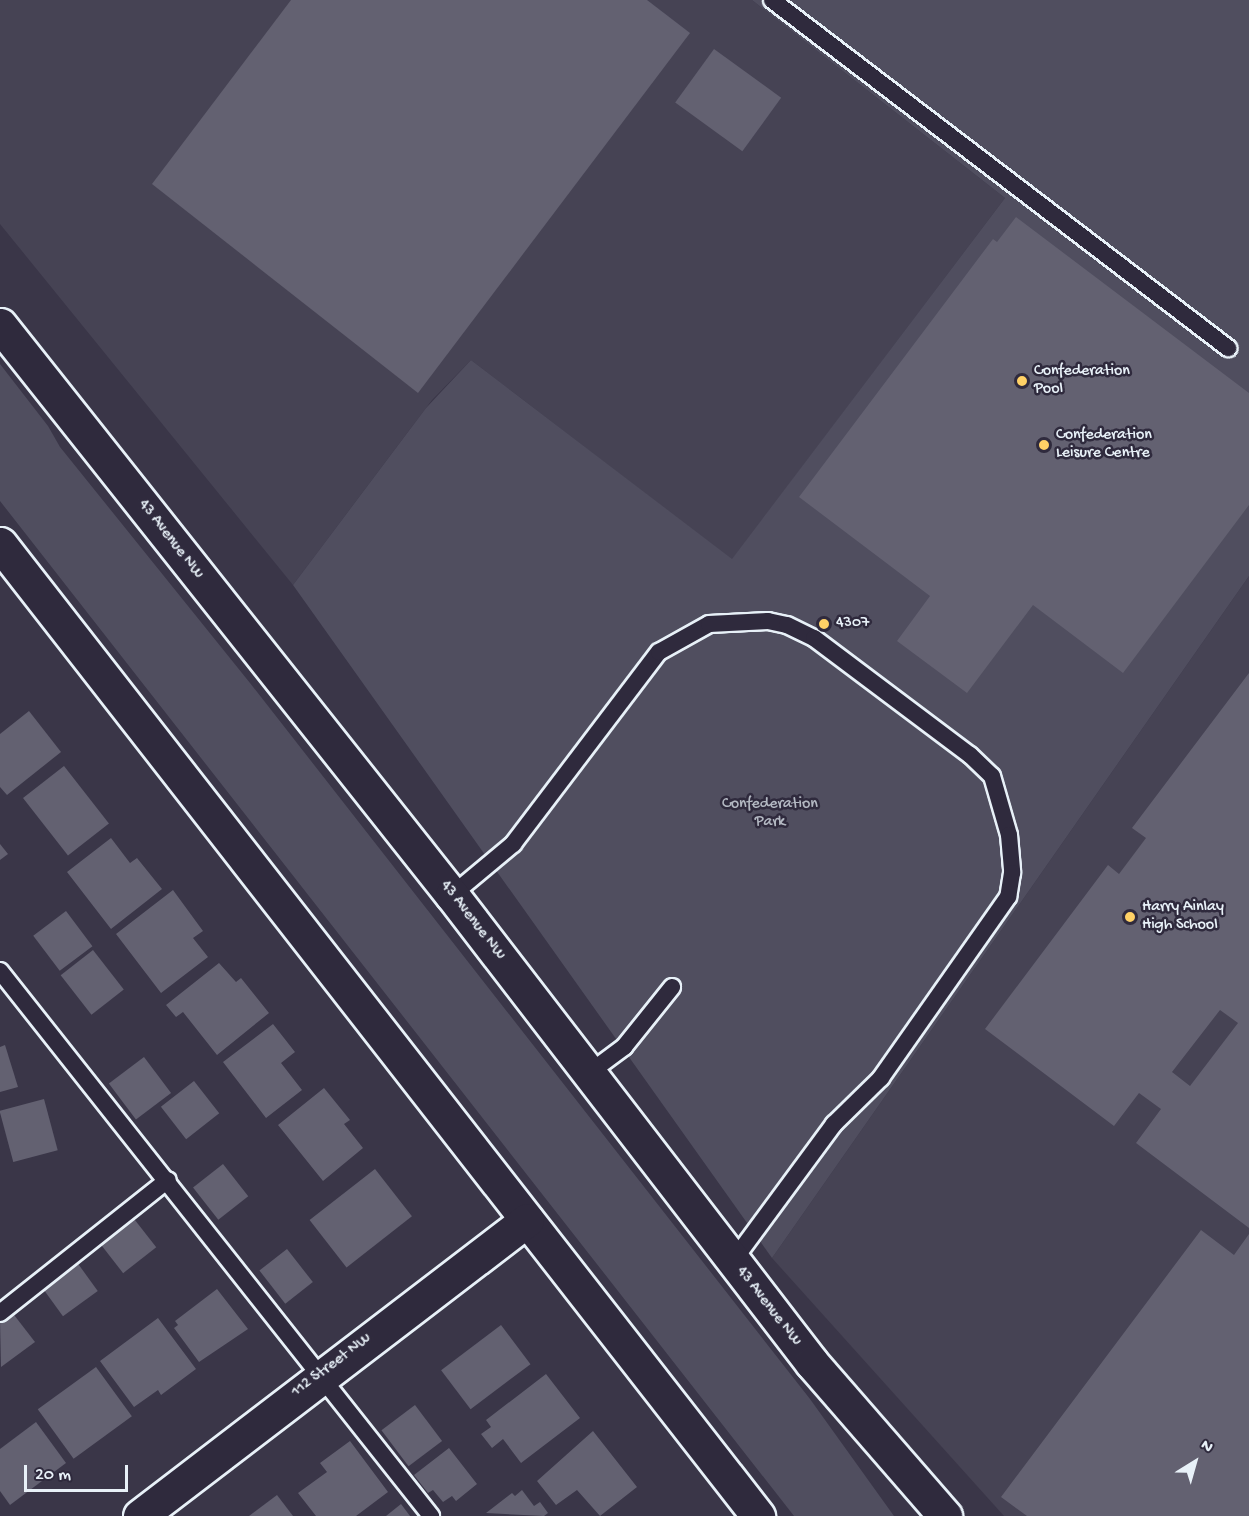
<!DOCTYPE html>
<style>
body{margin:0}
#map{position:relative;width:1249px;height:1516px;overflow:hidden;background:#3a3648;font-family:"Gochi Hand",sans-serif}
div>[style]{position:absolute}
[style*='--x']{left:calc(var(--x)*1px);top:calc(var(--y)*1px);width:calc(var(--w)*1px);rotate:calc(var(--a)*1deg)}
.built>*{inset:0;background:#464354}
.green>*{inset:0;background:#504e5f}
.building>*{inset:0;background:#636171;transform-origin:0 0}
.roads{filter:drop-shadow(2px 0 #e8f1f8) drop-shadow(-2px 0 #e8f1f8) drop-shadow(0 2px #e8f1f8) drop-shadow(0 -2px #e8f1f8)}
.lane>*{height:16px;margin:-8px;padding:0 8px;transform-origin:8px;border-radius:8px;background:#2f2a3d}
.street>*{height:33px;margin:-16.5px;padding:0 16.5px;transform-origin:16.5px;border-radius:16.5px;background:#2f2a3d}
.secondary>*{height:33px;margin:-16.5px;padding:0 16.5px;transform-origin:16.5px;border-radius:16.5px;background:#2f2a3d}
.dots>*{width:16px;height:16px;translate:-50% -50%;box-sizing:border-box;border:3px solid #2f2a3d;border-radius:50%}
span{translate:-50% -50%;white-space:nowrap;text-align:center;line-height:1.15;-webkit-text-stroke:5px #2f2a3d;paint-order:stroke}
.poi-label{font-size:16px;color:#e8f1f8}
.left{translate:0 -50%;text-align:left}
.street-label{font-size:16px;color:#e8f1f8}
.park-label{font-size:16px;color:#b3b8c2}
.north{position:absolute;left:1165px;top:1432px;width:60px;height:60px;-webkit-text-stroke:4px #2f2a3d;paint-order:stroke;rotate:37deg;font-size:16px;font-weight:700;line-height:24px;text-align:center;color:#e8f1f8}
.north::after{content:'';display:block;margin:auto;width:21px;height:27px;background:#e8f1f8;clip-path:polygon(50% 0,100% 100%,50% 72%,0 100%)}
.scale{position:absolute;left:24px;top:1465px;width:104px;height:27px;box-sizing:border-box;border:3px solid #e8f1f8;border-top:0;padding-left:8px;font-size:18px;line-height:21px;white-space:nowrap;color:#e8f1f8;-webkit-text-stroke:4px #2f2a3d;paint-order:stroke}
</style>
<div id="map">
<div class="built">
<div style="clip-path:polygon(0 0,752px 0,1005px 198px,732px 560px,471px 360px,432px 400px,293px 585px,0 224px)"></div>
<div style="clip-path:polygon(1249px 576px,1249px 1516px,1004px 1516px,772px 1258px)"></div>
</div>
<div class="green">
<div style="clip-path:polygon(752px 0,1249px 0,1249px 576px,772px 1258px,293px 585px,426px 408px,471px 360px,732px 559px,1005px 198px)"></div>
<div style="clip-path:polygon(0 364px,48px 426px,60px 447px,250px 683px,810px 1399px,894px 1516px,794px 1516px,0 501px)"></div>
</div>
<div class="building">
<div style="clip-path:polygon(291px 0,647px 0,690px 33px,418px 393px,152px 184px)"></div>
<div style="left:714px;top:49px;width:83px;height:66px;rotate:36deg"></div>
<div style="clip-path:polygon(1016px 217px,1249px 393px,1249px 505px,1123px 673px,1033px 605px,967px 693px,897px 641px,930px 596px,799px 497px,993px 239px,997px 242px)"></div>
<div style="clip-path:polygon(evenodd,1249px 673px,1249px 1228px,1136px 1143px,1161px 1109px,1139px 1093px,1114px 1126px,985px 1029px,1108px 865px,1119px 874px,1146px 838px,1132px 828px,1249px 673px,1220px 1010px,1238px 1023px,1190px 1086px,1172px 1072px,1220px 1010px)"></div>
<div style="clip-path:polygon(29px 711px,61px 752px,7px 795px,0 787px,0 734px)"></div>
<div style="left:64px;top:766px;width:73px;height:52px;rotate:52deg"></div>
<div style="clip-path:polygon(111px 838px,130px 863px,137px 858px,162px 889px,111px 929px,67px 872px)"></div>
<div style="clip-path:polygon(0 844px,8px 854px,0 860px)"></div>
<div style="clip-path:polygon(173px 890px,203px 931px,193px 938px,208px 957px,161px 993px,116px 934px)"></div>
<div style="left:66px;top:911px;width:44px;height:41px;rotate:53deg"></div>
<div style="left:93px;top:950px;width:50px;height:41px;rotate:52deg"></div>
<div style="clip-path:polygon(219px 963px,236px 982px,241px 978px,269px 1013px,217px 1055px,183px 1012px,176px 1017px,166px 1005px)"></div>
<div style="clip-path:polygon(273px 1024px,295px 1052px,281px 1063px,302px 1090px,266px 1118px,223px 1062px)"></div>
<div style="clip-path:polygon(5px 1045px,18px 1087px,0 1092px,0 1047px)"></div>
<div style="left:144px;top:1057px;width:45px;height:44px;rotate:53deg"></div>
<div style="left:194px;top:1081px;width:41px;height:42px;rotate:52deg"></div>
<div style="clip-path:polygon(324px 1088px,350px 1120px,344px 1124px,363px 1148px,323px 1181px,278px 1125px)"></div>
<div style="left:44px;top:1099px;width:53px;height:46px;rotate:75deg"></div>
<div style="left:223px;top:1164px;width:41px;height:38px;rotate:52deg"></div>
<div style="left:375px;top:1169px;width:60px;height:83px;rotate:52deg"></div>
<div style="left:131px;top:1215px;width:41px;height:42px;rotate:52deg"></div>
<div style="clip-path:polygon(1201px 1230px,1234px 1255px,1249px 1234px,1249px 1516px,1027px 1516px,1001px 1497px)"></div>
<div style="left:287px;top:1249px;width:42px;height:35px;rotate:52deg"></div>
<div style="left:76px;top:1261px;width:37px;height:43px;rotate:54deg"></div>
<div style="clip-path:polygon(217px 1289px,248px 1329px,199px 1362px,174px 1328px,178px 1325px,175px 1321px)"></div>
<div style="clip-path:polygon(11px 1311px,35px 1342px,1px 1367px,0 1319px)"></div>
<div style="clip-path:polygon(158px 1318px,196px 1369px,161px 1395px,158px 1390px,134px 1407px,100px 1361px)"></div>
<div style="left:501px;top:1325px;width:49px;height:75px;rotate:53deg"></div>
<div style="left:96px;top:1367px;width:61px;height:72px;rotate:54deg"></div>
<div style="clip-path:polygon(546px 1374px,580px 1418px,521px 1463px,503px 1439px,492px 1448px,481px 1434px,491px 1427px,486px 1420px)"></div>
<div style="left:415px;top:1405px;width:45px;height:42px;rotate:53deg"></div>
<div style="clip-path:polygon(36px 1422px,66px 1463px,10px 1505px,0 1491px,0 1449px)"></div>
<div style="clip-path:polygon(593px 1431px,637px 1487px,600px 1516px,577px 1490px,556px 1505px,537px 1481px)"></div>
<div style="clip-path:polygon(350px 1441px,388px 1492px,356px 1516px,316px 1516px,298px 1493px,327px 1472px,320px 1463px)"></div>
<div style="clip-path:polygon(449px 1448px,477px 1484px,456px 1501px,452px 1496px,443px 1502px,433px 1490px,428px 1493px,414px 1475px)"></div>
<div style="clip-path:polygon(522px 1490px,534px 1506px,540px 1502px,548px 1513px,544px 1516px,486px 1513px,512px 1493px,515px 1496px)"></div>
<div style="clip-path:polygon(277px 1495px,293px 1516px,249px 1516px)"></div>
<div style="clip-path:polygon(401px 1504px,410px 1516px,386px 1516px)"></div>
</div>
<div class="roads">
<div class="lane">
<div style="--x:772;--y:0;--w:574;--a:37.35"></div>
<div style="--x:452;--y:895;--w:80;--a:-39.9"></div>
<div style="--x:513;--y:844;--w:241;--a:-52.8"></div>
<div style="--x:659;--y:652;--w:57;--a:-29.2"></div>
<div style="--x:709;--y:624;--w:59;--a:-2.9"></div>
<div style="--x:768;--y:621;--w:19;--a:12"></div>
<div style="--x:787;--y:625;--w:30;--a:26"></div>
<div style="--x:814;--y:638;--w:195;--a:36.9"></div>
<div style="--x:970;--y:755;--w:30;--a:44"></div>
<div style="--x:992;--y:776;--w:61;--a:73.9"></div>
<div style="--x:1009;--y:835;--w:38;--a:85"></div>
<div style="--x:1012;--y:873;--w:24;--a:99"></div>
<div style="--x:1008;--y:897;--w:221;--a:125.1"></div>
<div style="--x:881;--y:1078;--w:66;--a:135.6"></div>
<div style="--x:834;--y:1124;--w:170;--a:126.4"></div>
<div style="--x:0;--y:971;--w:695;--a:51.66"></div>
<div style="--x:589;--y:1073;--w:44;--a:-36.6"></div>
<div style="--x:624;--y:1047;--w:77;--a:-51.3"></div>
<div style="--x:0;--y:1313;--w:214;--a:-38.4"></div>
</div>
<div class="street">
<div style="--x:0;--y:544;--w:1233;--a:52.05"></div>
<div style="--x:140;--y:1516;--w:487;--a:-37.4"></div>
</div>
<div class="secondary">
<div style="--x:0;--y:325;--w:727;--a:51.59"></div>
<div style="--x:452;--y:895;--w:590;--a:52.43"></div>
<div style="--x:812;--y:1363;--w:203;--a:49"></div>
</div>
</div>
<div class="dots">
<div style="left:1022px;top:381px;background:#ffd166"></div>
<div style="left:1044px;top:445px;background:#ffd166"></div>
<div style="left:824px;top:624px;background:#ffd166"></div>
<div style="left:1130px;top:917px;background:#ffd166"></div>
</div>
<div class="poi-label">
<span class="left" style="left:1034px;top:381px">Confederation<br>Pool</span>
<span class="left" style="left:1056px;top:445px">Confederation<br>Leisure Centre</span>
<span class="left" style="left:836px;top:624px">4307</span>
<span class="left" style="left:1142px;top:917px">Harry Ainlay<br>High School</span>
</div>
<div class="street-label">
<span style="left:170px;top:540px;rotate:52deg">43 Avenue NW</span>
<span style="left:472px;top:921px;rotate:52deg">43 Avenue NW</span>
<span style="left:768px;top:1307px;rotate:52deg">43 Avenue NW</span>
<span style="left:332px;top:1366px;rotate:-37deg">112 Street NW</span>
</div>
<div class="park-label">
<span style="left:770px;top:814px">Confederation<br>Park</span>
</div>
<div class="north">N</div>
<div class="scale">20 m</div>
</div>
